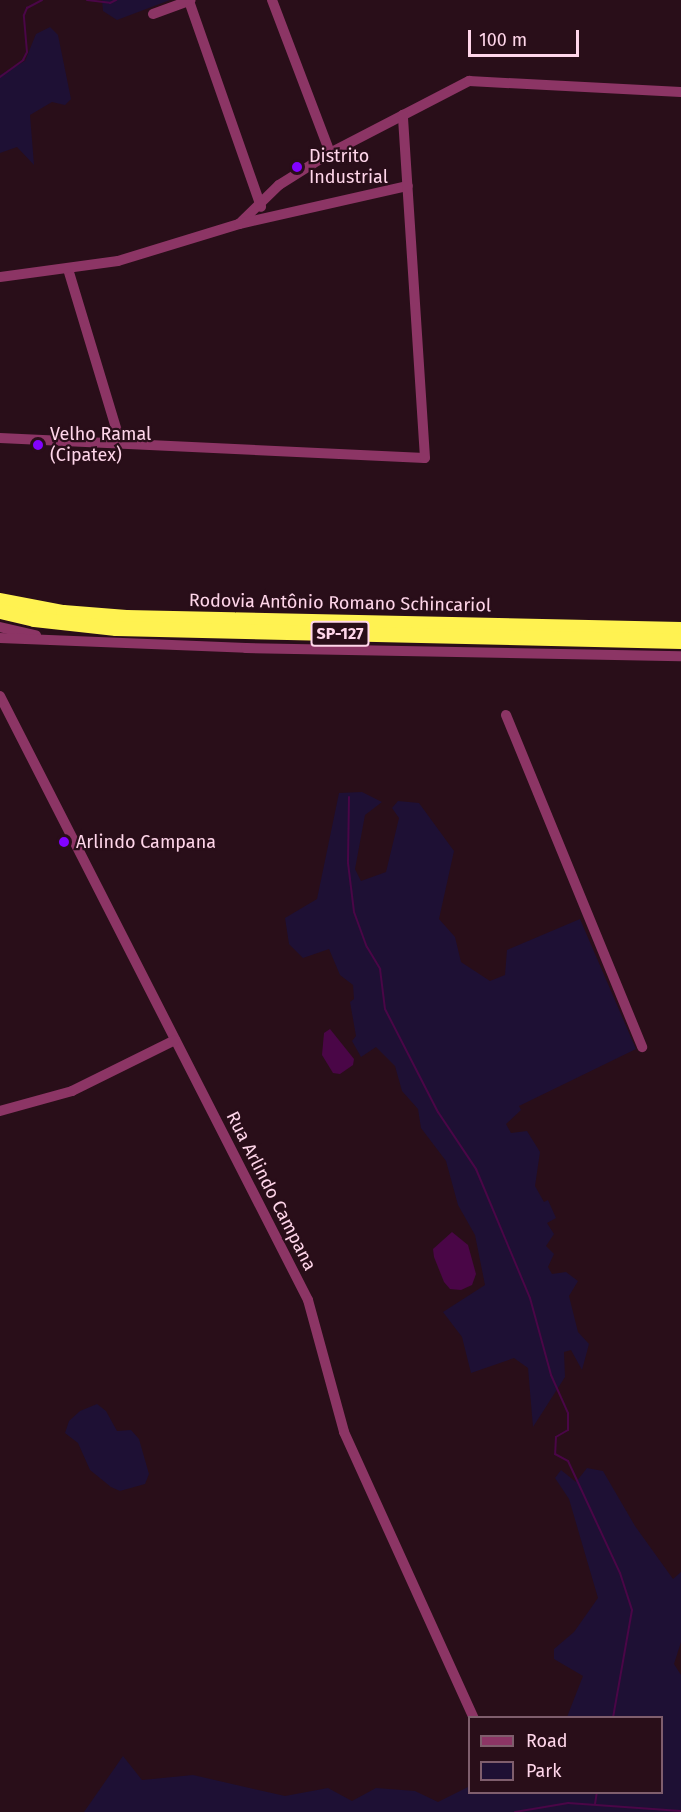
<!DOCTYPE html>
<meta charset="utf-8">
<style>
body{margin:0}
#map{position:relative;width:681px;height:1812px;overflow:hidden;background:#290e19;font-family:"Fira Sans",sans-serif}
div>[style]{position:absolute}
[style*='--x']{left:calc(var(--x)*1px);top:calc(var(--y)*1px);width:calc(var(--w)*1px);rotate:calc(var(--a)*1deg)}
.green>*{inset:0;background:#1e1034}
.water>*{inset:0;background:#4a0647}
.stream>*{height:2px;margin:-1px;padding:0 1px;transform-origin:1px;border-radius:1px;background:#4a0647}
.minor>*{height:10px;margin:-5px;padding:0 5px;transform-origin:5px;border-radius:5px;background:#8c3565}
.highway>*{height:15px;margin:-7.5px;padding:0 7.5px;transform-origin:7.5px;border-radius:7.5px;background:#fff251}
.dots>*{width:16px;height:16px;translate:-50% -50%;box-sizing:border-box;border:3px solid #290e19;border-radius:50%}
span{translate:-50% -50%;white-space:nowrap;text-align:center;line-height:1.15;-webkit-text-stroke:4.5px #290e19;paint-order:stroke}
.shield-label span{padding:2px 4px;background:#290e19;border:2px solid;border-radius:4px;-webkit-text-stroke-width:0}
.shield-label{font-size:16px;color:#ffd6ea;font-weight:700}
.poi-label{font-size:18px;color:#ffd6ea}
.left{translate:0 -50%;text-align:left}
.street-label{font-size:18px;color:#ffd6ea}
.legend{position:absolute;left:468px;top:1716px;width:195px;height:78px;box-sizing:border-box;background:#290e19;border:2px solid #7f5e6d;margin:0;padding:8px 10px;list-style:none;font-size:18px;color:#ffd6ea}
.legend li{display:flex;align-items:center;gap:12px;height:30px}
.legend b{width:30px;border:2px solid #7f5e6d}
.scale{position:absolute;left:468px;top:30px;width:111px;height:27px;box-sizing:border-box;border:3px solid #ffd6ea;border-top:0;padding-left:8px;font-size:18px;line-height:21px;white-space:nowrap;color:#ffd6ea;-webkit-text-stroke:4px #290e19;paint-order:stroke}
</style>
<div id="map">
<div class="green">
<div style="clip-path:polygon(102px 0,170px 0,117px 20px,103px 11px)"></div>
<div style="clip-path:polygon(50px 27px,58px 35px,71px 99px,65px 105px,52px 102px,30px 115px,34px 165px,17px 147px,0 153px,0 75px,25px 61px,36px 34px)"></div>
<div style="clip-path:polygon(362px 792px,382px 802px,365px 815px,355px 869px,361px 881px,386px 872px,399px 818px,392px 808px,398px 801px,419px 803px,454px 851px,439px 919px,455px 937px,461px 962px,490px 981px,505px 975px,507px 950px,580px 919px,636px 1049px,519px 1106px,521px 1110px,506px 1124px,511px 1133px,527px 1131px,540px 1152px,535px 1186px,544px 1202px,548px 1200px,556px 1218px,547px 1223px,554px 1234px,546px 1246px,554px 1254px,548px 1267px,552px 1274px,566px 1272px,578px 1281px,569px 1296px,578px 1332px,589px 1344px,582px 1370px,571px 1350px,564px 1352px,565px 1377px,533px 1427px,528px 1368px,514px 1358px,471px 1373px,462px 1337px,443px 1312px,485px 1285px,475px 1235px,458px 1205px,446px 1161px,421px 1128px,418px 1109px,402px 1091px,395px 1066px,376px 1047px,361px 1057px,352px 1041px,356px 1036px,350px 1002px,354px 999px,353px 985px,340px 975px,329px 949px,303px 958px,289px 944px,285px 918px,317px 899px,339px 793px)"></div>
<div style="clip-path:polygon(97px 1404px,106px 1411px,117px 1431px,131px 1430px,139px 1439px,149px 1474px,145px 1484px,120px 1491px,111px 1487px,90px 1470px,78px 1443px,65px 1433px,69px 1421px,80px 1411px)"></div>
<div style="clip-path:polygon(587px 1468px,603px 1471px,635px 1526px,673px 1579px,681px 1572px,681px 1642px,674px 1664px,681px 1675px,681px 1812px,84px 1812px,123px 1756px,142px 1780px,193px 1775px,285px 1796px,328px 1788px,352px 1801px,376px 1788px,415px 1791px,438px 1802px,468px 1787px,469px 1781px,470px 1792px,662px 1792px,662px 1718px,567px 1717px,583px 1676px,554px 1659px,554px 1649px,574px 1632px,598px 1598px,569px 1499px,555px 1478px,561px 1470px,576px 1482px)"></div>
</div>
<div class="water">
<div style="clip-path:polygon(330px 1029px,354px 1059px,353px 1065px,340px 1074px,333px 1073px,322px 1055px,324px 1033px)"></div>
<div style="clip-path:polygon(452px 1232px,468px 1245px,476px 1274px,472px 1285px,461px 1290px,450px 1289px,444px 1282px,434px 1257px,433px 1249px)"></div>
</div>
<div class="stream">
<div style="--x:87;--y:0;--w:23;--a:7"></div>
<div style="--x:110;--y:3;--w:7;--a:-27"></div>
<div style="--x:0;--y:77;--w:29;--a:-36"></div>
<div style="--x:23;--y:60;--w:9;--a:-63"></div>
<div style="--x:27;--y:52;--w:37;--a:-95"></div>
<div style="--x:24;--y:15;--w:8;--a:-67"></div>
<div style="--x:27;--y:8;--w:17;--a:-28"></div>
<div style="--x:349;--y:797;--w:66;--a:90.9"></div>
<div style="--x:348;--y:863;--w:49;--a:83"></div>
<div style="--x:354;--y:912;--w:37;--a:70"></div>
<div style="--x:367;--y:947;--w:26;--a:59"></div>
<div style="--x:380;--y:969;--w:40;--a:82.9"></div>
<div style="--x:385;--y:1009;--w:116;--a:62.8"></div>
<div style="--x:438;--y:1112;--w:69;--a:56.3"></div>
<div style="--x:476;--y:1169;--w:140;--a:67.3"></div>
<div style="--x:530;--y:1298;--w:80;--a:74.7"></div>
<div style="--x:551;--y:1375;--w:42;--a:65.9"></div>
<div style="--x:568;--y:1413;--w:17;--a:90"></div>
<div style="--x:568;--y:1430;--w:14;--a:150"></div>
<div style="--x:556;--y:1437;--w:17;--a:93"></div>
<div style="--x:555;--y:1454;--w:15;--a:28"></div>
<div style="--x:568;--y:1461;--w:123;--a:65.1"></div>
<div style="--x:620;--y:1573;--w:39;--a:72"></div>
<div style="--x:632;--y:1610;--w:110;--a:100"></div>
<div style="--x:595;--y:1804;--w:12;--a:-81"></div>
<div style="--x:515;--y:1812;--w:54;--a:-9.6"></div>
<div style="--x:568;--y:1803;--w:113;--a:4"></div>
</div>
<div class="minor">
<div style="--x:272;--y:0;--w:164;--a:69.2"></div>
<div style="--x:189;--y:1;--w:218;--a:70.7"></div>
<div style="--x:153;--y:14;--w:40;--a:-20.2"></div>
<div style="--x:239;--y:224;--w:56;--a:-44.3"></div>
<div style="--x:279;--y:185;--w:60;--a:-32.1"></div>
<div style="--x:330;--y:153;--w:157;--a:-27.4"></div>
<div style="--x:469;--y:81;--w:212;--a:3"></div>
<div style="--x:68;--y:269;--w:180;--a:73.2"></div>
<div style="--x:0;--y:277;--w:119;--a:-7.7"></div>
<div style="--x:118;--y:261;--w:127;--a:-17"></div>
<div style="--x:239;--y:224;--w:173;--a:-12.7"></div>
<div style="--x:0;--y:438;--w:425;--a:2.7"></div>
<div style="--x:425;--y:458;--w:344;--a:-93.7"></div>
<div style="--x:0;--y:627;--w:37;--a:13"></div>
<div style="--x:0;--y:638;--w:246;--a:2.3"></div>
<div style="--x:246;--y:648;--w:435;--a:1.1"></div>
<div style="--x:0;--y:696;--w:678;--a:62.98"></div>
<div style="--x:308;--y:1300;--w:137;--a:74.7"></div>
<div style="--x:344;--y:1432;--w:314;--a:65.6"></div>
<div style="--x:506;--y:715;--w:359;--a:67.7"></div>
<div style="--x:0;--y:1111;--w:75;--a:-15.5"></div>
<div style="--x:72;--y:1091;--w:115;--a:-26.3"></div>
</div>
<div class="highway">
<div style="--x:0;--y:600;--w:64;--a:10.8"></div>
<div style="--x:63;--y:612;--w:63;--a:4.5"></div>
<div style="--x:126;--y:617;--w:555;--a:1.24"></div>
<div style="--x:0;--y:611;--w:35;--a:13"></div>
<div style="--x:34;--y:619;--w:82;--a:6.3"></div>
<div style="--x:116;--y:628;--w:565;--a:1.32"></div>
</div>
<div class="dots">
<div style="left:297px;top:167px;background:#8202ff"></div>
<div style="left:38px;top:445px;background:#8202ff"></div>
<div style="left:64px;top:842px;background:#8202ff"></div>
</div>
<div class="shield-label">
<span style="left:340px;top:634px">SP-127</span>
</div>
<div class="poi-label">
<span class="left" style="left:309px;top:167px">Distrito<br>Industrial</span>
<span class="left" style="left:50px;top:445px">Velho Ramal<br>(Cipatex)</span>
<span class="left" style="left:76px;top:842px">Arlindo Campana</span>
</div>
<div class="street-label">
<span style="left:340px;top:603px;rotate:1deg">Rodovia Antônio Romano Schincariol</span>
<span style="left:271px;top:1191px;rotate:63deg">Rua Arlindo Campana</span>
</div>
<ul class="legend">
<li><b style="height:8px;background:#8c3565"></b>Road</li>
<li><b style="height:16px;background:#1e1034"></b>Park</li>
</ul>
<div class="scale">100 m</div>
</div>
